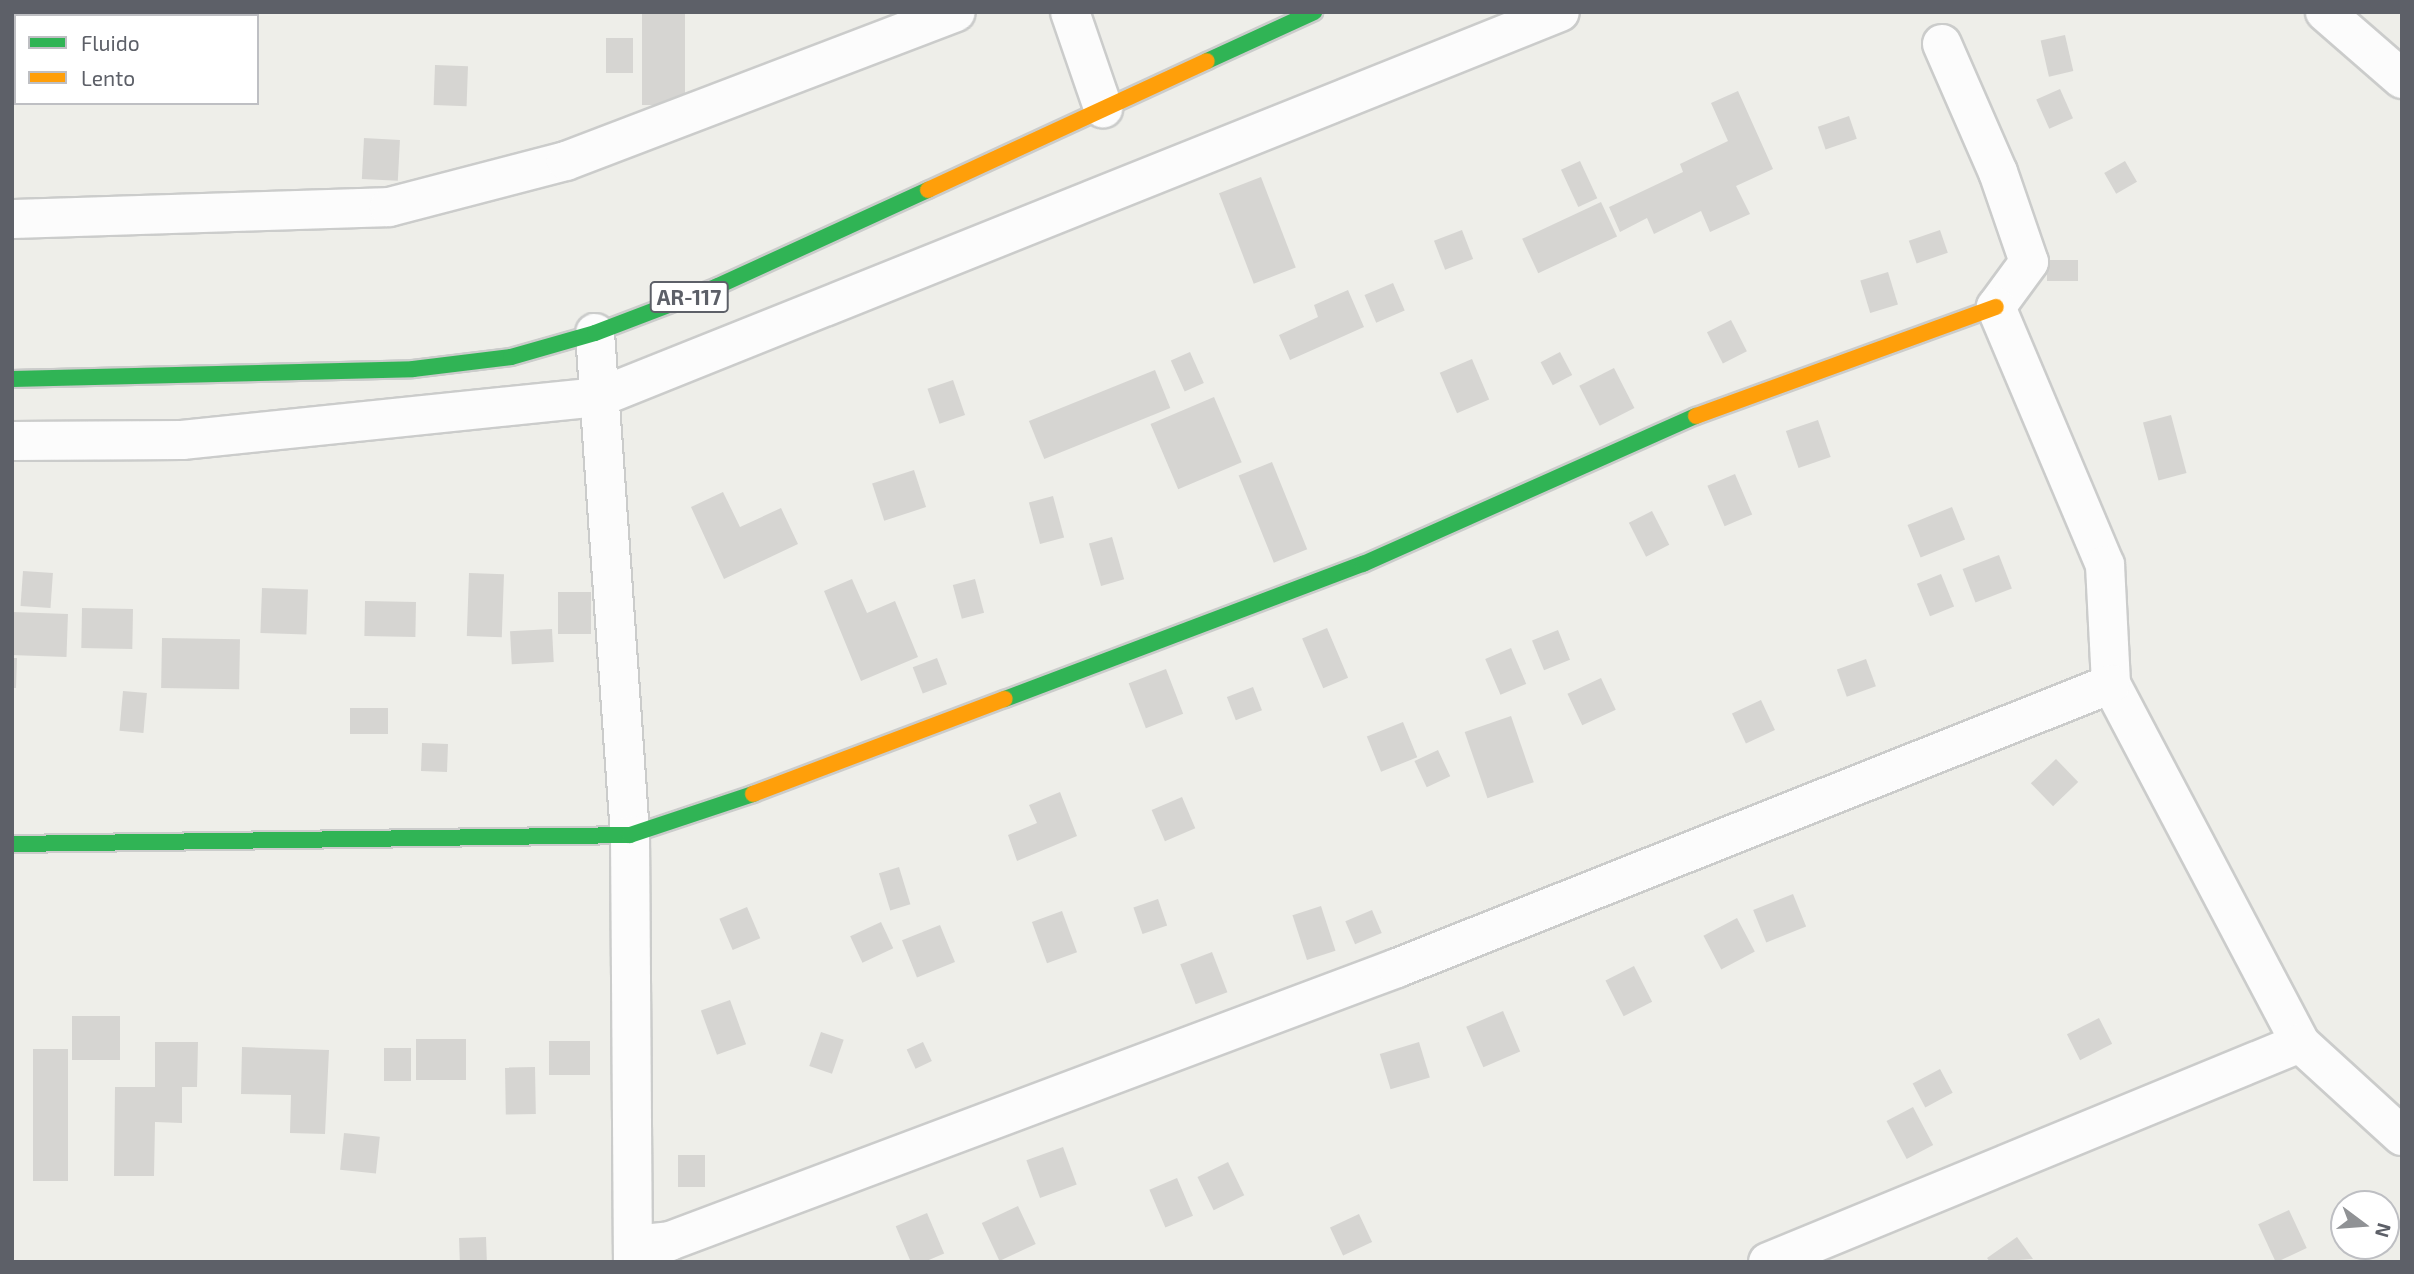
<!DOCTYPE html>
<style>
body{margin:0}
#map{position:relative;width:2414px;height:1274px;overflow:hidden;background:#eeeee9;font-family:"Exo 2",sans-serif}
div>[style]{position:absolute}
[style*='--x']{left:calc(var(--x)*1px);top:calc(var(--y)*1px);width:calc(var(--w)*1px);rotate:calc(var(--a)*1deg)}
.building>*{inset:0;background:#d6d5d2;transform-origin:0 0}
.roads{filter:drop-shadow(2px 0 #cbcccb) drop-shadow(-2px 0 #cbcccb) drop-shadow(0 2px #cbcccb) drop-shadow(0 -2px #cbcccb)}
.street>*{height:38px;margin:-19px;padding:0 19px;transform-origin:19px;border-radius:19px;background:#fcfcfc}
.fast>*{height:16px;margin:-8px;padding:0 8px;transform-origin:8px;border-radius:8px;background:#30b455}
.slow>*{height:16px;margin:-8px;padding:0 8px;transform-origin:8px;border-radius:8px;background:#ff9f0a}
span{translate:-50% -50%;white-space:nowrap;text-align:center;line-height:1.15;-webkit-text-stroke:5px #fff;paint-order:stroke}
.shield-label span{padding:2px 5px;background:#fff;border:2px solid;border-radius:5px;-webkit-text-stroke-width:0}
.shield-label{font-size:21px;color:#5d6068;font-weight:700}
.frame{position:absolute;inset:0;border:14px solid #5d6068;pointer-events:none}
.legend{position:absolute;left:14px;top:14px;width:245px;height:91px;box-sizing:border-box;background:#fff;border:2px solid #bebfc3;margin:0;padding:9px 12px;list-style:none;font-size:21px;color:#5d6068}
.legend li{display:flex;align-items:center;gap:14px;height:35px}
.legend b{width:35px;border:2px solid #bebfc3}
.north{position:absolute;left:2330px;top:1190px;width:70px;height:70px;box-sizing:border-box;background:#fff;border:2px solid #bebfc3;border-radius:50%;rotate:106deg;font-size:19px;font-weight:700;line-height:28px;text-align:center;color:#5d6068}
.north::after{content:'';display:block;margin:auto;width:24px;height:32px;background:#909295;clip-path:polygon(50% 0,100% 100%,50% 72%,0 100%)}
</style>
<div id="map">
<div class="building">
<div style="left:642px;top:12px;width:43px;height:93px"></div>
<div style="left:2065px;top:35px;width:37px;height:25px;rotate:77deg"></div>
<div style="left:606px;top:38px;width:27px;height:35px"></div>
<div style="left:435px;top:65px;width:33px;height:40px;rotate:2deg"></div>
<div style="left:2060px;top:89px;width:32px;height:26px;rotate:66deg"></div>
<div style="clip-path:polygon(1738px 91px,1773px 169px,1736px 186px,1750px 214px,1710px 232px,1701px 211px,1654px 234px,1647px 218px,1620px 232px,1609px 207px,1683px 172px,1680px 164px,1728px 141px,1711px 103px)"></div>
<div style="left:1849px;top:116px;width:24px;height:33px;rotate:71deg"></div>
<div style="left:364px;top:138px;width:36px;height:41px;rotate:3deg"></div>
<div style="left:1580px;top:161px;width:41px;height:21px;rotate:65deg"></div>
<div style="left:2125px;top:161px;width:24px;height:24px;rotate:60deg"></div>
<div style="left:1261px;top:177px;width:97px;height:45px;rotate:69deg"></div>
<div style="left:1601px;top:202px;width:38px;height:87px;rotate:65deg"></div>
<div style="left:1462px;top:230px;width:31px;height:30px;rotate:69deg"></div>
<div style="left:1940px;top:230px;width:24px;height:33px;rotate:71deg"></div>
<div style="left:2047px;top:260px;width:31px;height:21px"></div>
<div style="left:1888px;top:272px;width:34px;height:29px;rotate:73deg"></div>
<div style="left:1393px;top:283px;width:30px;height:31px;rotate:67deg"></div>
<div style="clip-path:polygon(1348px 290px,1364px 327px,1290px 360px,1279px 335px,1318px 317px,1314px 305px)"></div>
<div style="left:1731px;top:320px;width:35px;height:27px;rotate:63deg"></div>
<div style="left:1190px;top:352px;width:34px;height:21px;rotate:66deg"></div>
<div style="left:1560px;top:352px;width:26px;height:22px;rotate:62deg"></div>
<div style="left:1472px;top:359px;width:44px;height:35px;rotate:67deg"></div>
<div style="left:1614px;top:368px;width:45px;height:39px;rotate:63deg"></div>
<div style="left:1155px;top:370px;width:41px;height:136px;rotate:68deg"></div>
<div style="left:953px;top:380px;width:37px;height:27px;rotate:71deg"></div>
<div style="left:1214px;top:397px;width:71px;height:69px;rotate:67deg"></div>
<div style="left:2171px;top:415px;width:60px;height:29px;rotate:75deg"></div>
<div style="left:1818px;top:420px;width:39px;height:34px;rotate:71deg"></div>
<div style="left:1272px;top:462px;width:94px;height:36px;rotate:68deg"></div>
<div style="left:914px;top:470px;width:39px;height:44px;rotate:72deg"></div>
<div style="left:1735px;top:474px;width:44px;height:30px;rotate:67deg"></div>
<div style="clip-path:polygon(723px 492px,740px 527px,781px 508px,798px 544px,724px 579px,691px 507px)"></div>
<div style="left:1053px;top:496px;width:43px;height:25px;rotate:75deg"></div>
<div style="left:1952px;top:507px;width:35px;height:48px;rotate:68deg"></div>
<div style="left:1652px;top:511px;width:38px;height:26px;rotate:63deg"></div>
<div style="left:1112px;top:537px;width:44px;height:24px;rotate:74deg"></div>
<div style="left:1999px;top:555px;width:36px;height:39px;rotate:69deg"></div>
<div style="left:23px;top:571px;width:30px;height:35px;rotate:4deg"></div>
<div style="left:469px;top:573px;width:35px;height:63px;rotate:2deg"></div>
<div style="left:1941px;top:574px;width:35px;height:26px;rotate:68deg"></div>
<div style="clip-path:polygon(852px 579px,867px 613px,895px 601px,918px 657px,861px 681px,824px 591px)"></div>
<div style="left:975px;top:579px;width:35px;height:23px;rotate:75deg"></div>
<div style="left:262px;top:588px;width:46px;height:45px;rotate:2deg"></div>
<div style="left:558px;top:592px;width:33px;height:42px"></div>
<div style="left:365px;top:601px;width:51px;height:35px;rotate:1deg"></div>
<div style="left:82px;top:608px;width:51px;height:40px;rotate:1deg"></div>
<div style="left:12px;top:612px;width:56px;height:43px;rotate:2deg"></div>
<div style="left:1327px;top:628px;width:54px;height:27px;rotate:67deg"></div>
<div style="left:552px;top:629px;width:33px;height:42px;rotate:87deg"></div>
<div style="left:1558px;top:630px;width:32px;height:28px;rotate:68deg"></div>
<div style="left:162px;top:638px;width:78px;height:50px;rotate:1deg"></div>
<div style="left:1511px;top:648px;width:39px;height:28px;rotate:67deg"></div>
<div style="clip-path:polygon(12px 658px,17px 658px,16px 688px,12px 688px)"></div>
<div style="left:937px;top:658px;width:28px;height:26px;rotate:69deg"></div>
<div style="left:1866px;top:659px;width:29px;height:31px;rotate:70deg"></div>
<div style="left:1166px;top:669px;width:48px;height:40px;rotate:69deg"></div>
<div style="left:1601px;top:678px;width:35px;height:37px;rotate:65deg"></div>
<div style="left:1253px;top:687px;width:25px;height:28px;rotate:69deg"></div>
<div style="left:123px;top:691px;width:24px;height:40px;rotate:5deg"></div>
<div style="left:1761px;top:700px;width:33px;height:32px;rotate:65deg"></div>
<div style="left:350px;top:708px;width:38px;height:26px"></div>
<div style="left:1511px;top:716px;width:70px;height:49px;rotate:71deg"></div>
<div style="left:1403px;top:722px;width:38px;height:39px;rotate:68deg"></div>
<div style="left:422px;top:743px;width:26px;height:28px;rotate:2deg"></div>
<div style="left:1438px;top:750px;width:29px;height:26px;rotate:65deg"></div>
<div style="left:2056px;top:759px;width:32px;height:35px;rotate:46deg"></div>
<div style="clip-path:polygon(1060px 792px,1077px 836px,1017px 861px,1008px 835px,1037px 823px,1029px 805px)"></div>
<div style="left:1182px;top:797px;width:34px;height:33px;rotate:67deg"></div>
<div style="left:899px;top:867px;width:39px;height:21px;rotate:73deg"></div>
<div style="left:1793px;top:894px;width:35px;height:43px;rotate:68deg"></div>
<div style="left:1158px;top:899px;width:28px;height:26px;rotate:71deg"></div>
<div style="left:1321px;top:906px;width:47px;height:30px;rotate:72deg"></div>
<div style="left:747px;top:907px;width:34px;height:30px;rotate:67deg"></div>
<div style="left:1372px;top:910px;width:25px;height:29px;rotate:67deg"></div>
<div style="left:1062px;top:911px;width:44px;height:32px;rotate:70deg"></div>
<div style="left:1737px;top:918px;width:38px;height:38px;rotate:62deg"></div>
<div style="left:881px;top:922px;width:29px;height:34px;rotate:65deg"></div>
<div style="left:940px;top:925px;width:40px;height:41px;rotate:68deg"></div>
<div style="left:1212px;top:952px;width:43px;height:34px;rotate:69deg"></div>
<div style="left:1634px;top:966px;width:40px;height:32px;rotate:63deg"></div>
<div style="left:730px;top:1000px;width:47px;height:31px;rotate:70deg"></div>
<div style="left:1503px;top:1011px;width:44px;height:40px;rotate:67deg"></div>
<div style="left:72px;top:1016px;width:48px;height:44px"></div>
<div style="left:2099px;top:1018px;width:29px;height:36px;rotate:63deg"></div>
<div style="left:821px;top:1032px;width:24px;height:36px;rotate:19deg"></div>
<div style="left:466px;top:1039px;width:41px;height:50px;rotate:90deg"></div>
<div style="left:590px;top:1041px;width:34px;height:41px;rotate:90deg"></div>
<div style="clip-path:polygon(155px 1042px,198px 1042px,197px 1087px,182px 1087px,182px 1123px,155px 1122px,154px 1176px,114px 1176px,115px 1087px,155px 1087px)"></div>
<div style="left:923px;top:1042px;width:21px;height:18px;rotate:65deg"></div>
<div style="left:1419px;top:1042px;width:37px;height:41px;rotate:73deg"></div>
<div style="clip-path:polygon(242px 1047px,329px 1050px,325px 1134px,290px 1133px,291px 1095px,241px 1094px)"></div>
<div style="left:384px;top:1048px;width:27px;height:33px"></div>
<div style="left:33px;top:1049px;width:35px;height:132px"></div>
<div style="left:535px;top:1067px;width:47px;height:30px;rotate:89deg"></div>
<div style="left:1940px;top:1069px;width:27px;height:31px;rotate:62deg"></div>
<div style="left:1913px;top:1107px;width:43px;height:30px;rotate:62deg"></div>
<div style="left:344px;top:1133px;width:36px;height:37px;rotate:6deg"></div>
<div style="left:1063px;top:1147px;width:40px;height:39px;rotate:70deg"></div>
<div style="left:678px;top:1155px;width:27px;height:32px"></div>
<div style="left:1228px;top:1162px;width:37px;height:34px;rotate:64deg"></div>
<div style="left:1177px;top:1178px;width:41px;height:30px;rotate:67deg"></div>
<div style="left:1018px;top:1206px;width:42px;height:40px;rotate:65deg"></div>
<div style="left:2289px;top:1210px;width:42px;height:34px;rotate:65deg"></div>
<div style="left:927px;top:1213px;width:44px;height:34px;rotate:67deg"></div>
<div style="left:1359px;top:1214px;width:31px;height:32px;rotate:65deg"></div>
<div style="left:486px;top:1237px;width:24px;height:27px;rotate:88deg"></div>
<div style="clip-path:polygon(2017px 1237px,2033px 1259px,1990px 1262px,1987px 1258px)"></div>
</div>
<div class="roads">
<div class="street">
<div style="--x:1070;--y:12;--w:102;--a:71"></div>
<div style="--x:2325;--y:12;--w:102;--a:41"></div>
<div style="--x:1942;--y:44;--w:140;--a:66.4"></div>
<div style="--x:1998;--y:172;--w:95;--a:71"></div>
<div style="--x:2029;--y:262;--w:56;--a:126.3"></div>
<div style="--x:1996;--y:307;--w:280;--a:67.1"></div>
<div style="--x:2105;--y:565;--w:119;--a:87.1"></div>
<div style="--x:2111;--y:684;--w:406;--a:62.2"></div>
<div style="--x:2300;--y:1043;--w:138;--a:42.4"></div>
<div style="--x:12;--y:219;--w:377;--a:-1.8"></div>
<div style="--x:389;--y:207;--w:183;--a:-14.6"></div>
<div style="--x:566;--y:161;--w:417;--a:-20.9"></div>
<div style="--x:595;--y:333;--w:503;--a:86.01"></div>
<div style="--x:630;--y:835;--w:427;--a:89.6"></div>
<div style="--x:12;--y:441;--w:170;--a:-0.3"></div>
<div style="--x:182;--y:440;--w:420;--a:-5.9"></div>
<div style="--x:600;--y:397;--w:1034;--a:-21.85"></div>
<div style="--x:634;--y:1245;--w:36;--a:-6"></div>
<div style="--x:670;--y:1241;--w:777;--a:-20.58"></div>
<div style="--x:1397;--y:968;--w:768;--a:-21.69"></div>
<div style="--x:1768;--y:1262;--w:575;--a:-22.37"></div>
</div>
<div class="fast">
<div style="--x:1207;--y:61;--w:118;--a:-24.6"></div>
<div style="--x:12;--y:379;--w:401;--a:-1.4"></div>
<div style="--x:413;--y:369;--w:99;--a:-7"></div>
<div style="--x:511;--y:357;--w:87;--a:-15.9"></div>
<div style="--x:595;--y:333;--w:132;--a:-20.9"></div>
<div style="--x:718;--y:286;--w:231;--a:-24.6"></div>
<div style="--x:1005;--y:699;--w:383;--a:-20.7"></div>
<div style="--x:1363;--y:564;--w:364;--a:-24"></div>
<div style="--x:12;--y:844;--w:618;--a:-0.83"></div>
<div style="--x:630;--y:835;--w:130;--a:-18.4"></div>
</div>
<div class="slow">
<div style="--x:928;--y:190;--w:307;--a:-24.8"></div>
<div style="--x:1696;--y:416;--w:319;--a:-20"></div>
<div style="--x:753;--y:794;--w:269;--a:-20.7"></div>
</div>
</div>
<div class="shield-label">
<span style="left:689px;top:297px">AR-117</span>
</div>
<div class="frame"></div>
<ul class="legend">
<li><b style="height:9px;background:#30b455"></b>Fluido</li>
<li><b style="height:9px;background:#ff9f0a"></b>Lento</li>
</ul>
<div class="north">N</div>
</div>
